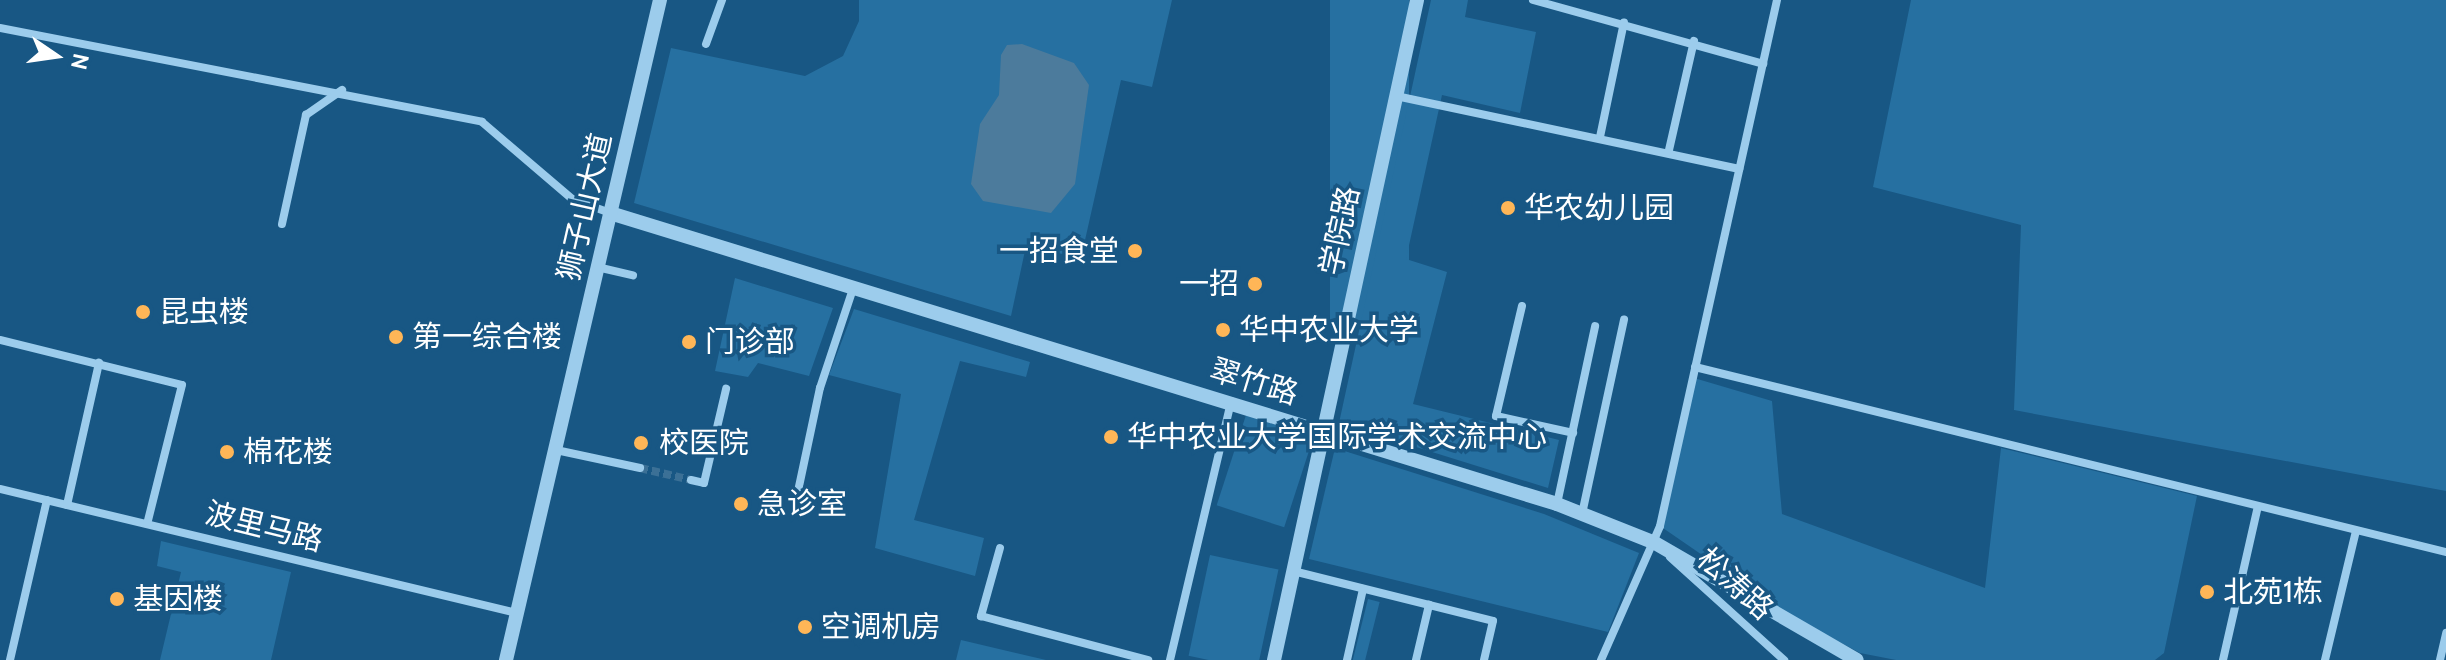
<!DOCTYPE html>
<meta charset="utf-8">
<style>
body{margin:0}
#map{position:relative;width:2446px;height:660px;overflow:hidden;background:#185784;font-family:Cabin,"Noto Sans SC",sans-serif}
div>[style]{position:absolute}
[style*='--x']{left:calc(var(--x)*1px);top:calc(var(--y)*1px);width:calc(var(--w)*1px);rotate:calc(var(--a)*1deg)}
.green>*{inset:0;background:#2670a1;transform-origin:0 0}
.water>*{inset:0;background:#4c7b9c}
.minor-tunnel>*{height:8px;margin-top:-4px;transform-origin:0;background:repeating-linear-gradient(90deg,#3b7096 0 8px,transparent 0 12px)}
.minor>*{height:8px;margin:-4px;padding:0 4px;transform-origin:4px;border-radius:4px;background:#9cccec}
.tertiary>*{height:14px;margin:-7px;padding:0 7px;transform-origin:7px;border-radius:7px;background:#9cccec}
.dots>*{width:22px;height:22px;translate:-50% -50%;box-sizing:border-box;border:4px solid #185784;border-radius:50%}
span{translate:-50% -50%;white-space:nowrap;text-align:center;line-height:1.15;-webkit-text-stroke:7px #185784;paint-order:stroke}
.street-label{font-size:30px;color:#fff}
.poi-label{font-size:30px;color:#fff}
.left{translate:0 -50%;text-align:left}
.right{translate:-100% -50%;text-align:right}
.north{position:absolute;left:16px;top:16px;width:80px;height:80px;-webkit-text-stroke:6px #185784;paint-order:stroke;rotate:103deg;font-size:22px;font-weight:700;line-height:32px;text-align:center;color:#fff}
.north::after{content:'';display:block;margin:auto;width:28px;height:36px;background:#fff;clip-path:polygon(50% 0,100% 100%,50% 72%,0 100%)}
</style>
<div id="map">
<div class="green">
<div style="clip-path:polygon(859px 0,1172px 0,1152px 87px,1121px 80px,1081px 258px,1026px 246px,1011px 316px,634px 203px,671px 48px,805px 76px,843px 56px,859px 21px)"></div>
<div style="left:1330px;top:0;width:79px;height:324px"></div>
<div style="clip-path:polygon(1431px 0,1468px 0,1465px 17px,1536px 32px,1520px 113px,1442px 95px,1406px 259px,1447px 272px,1413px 404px,1559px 440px,1548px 488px,1339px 423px)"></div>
<div style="clip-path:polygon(1911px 0,2446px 0,2446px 491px,2014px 410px,2021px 225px,1873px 187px)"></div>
<div style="clip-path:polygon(735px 278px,833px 308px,809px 376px,758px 363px,748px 377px,715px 371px)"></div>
<div style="clip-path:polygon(854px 309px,1030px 362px,1026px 377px,960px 361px,914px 520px,984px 538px,975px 576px,875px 548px,901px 394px,829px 375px)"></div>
<div style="clip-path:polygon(1694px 378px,1772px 401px,1782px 514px,1985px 588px,2001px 448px,2197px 496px,2164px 653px,2155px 660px,1896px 660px,1860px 653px,1791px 616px,1660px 526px)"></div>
<div style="left:1246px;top:415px;width:71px;height:95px;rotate:18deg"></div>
<div style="clip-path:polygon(1335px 448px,1544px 514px,1639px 553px,1608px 632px,1309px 559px)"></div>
<div style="clip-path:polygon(161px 541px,291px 572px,271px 660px,160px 660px,181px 572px,157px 566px)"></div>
<div style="left:1210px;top:555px;width:70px;height:103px;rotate:12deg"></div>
<div style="left:1368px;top:599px;width:12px;height:63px;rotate:14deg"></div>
<div style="clip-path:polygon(961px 640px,1046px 660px,956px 660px)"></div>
</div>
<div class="water">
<div style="clip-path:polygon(1022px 44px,1074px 63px,1089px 85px,1075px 184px,1051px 213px,983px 201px,971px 184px,980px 124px,999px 95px,1001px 55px,1007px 45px)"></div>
</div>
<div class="minor-tunnel">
<div style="--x:640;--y:468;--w:52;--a:13.2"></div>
</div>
<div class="minor">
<div style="--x:1533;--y:0;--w:239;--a:15.5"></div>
<div style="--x:0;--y:28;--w:491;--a:11"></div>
<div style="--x:482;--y:122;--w:118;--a:40.5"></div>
<div style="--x:572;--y:199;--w:40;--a:20.2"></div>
<div style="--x:706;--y:44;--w:47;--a:-70"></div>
<div style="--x:1396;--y:96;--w:351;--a:12"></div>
<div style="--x:1600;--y:137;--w:117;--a:-78.2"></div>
<div style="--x:1669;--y:150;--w:112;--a:-77.1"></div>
<div style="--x:282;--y:224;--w:112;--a:-77.6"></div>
<div style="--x:306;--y:115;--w:44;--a:-34.8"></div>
<div style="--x:597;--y:267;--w:37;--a:13"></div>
<div style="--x:1522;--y:306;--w:113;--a:103.3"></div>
<div style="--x:1496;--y:416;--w:79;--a:12.4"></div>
<div style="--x:0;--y:340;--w:187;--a:13.9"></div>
<div style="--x:182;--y:385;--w:143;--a:104.1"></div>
<div style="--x:1695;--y:367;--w:773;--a:13.84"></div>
<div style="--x:556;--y:450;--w:86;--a:12.1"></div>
<div style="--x:691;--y:480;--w:13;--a:13"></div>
<div style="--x:704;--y:483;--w:97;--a:-76.8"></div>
<div style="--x:0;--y:489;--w:532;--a:13.49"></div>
<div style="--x:1557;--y:504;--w:182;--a:-77.9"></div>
<div style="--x:67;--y:505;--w:146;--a:-77.3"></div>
<div style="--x:794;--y:510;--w:125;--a:-78"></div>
<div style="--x:820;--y:388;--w:104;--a:-71.6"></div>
<div style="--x:1582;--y:514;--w:199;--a:-77.8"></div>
<div style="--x:1000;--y:548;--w:71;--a:105.6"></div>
<div style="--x:981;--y:616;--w:173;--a:14.8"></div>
<div style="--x:1670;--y:557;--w:154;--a:42.1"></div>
<div style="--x:1293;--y:571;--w:206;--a:14"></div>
<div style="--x:1493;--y:621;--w:40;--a:103"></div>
<div style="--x:10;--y:660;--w:164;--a:-77"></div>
<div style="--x:1170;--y:660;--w:266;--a:-76.7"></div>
<div style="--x:1347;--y:660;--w:73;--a:-77.3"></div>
<div style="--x:1416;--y:660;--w:57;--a:-76.7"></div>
<div style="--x:1601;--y:660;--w:146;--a:-66.2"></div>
<div style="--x:1660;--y:526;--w:539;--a:-77.46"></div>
<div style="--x:2223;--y:660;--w:154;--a:-77.2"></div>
<div style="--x:2325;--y:660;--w:133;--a:-76.5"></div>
<div style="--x:2440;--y:660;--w:28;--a:-77"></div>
</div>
<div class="tertiary">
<div style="--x:610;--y:213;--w:991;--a:17.08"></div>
<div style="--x:1557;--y:504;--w:105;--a:21.7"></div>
<div style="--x:1655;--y:543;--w:233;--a:30.1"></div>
<div style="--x:506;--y:660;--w:678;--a:-76.87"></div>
<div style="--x:1274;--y:660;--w:675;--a:-77.77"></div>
</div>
<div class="dots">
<div style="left:1508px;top:208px;background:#ffb657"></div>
<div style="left:1135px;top:251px;background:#ffb657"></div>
<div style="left:1255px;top:284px;background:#ffb657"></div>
<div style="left:143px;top:312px;background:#ffb657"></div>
<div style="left:1223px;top:330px;background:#ffb657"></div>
<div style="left:396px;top:337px;background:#ffb657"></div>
<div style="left:689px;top:342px;background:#ffb657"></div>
<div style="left:1111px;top:437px;background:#ffb657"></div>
<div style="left:641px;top:443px;background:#ffb657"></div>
<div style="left:227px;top:452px;background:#ffb657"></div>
<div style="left:741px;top:504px;background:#ffb657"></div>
<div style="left:2207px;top:592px;background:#ffb657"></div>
<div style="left:117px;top:599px;background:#ffb657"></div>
<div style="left:805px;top:627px;background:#ffb657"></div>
</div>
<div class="street-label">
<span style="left:585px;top:207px;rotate:-77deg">狮子山大道</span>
<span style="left:1340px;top:231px;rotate:-78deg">学院路</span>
<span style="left:1254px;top:382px;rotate:17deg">翠竹路</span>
<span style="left:264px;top:527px;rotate:14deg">波里马路</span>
<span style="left:1735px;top:584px;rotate:42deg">松涛路</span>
</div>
<div class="poi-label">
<span class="left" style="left:1524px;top:208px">华农幼儿园</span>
<span class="right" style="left:1119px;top:251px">一招食堂</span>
<span class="right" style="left:1239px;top:284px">一招</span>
<span class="left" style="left:159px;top:312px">昆虫楼</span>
<span class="left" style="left:1239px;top:330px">华中农业大学</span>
<span class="left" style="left:412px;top:337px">第一综合楼</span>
<span class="left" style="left:705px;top:342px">门诊部</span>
<span class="left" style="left:1127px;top:437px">华中农业大学国际学术交流中心</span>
<span class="left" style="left:659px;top:443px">校医院</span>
<span class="left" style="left:243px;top:452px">棉花楼</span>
<span class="left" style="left:757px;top:504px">急诊室</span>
<span class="left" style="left:2223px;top:592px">北苑1栋</span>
<span class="left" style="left:133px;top:599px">基因楼</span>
<span class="left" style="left:821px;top:627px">空调机房</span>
</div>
<div class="north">N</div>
</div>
